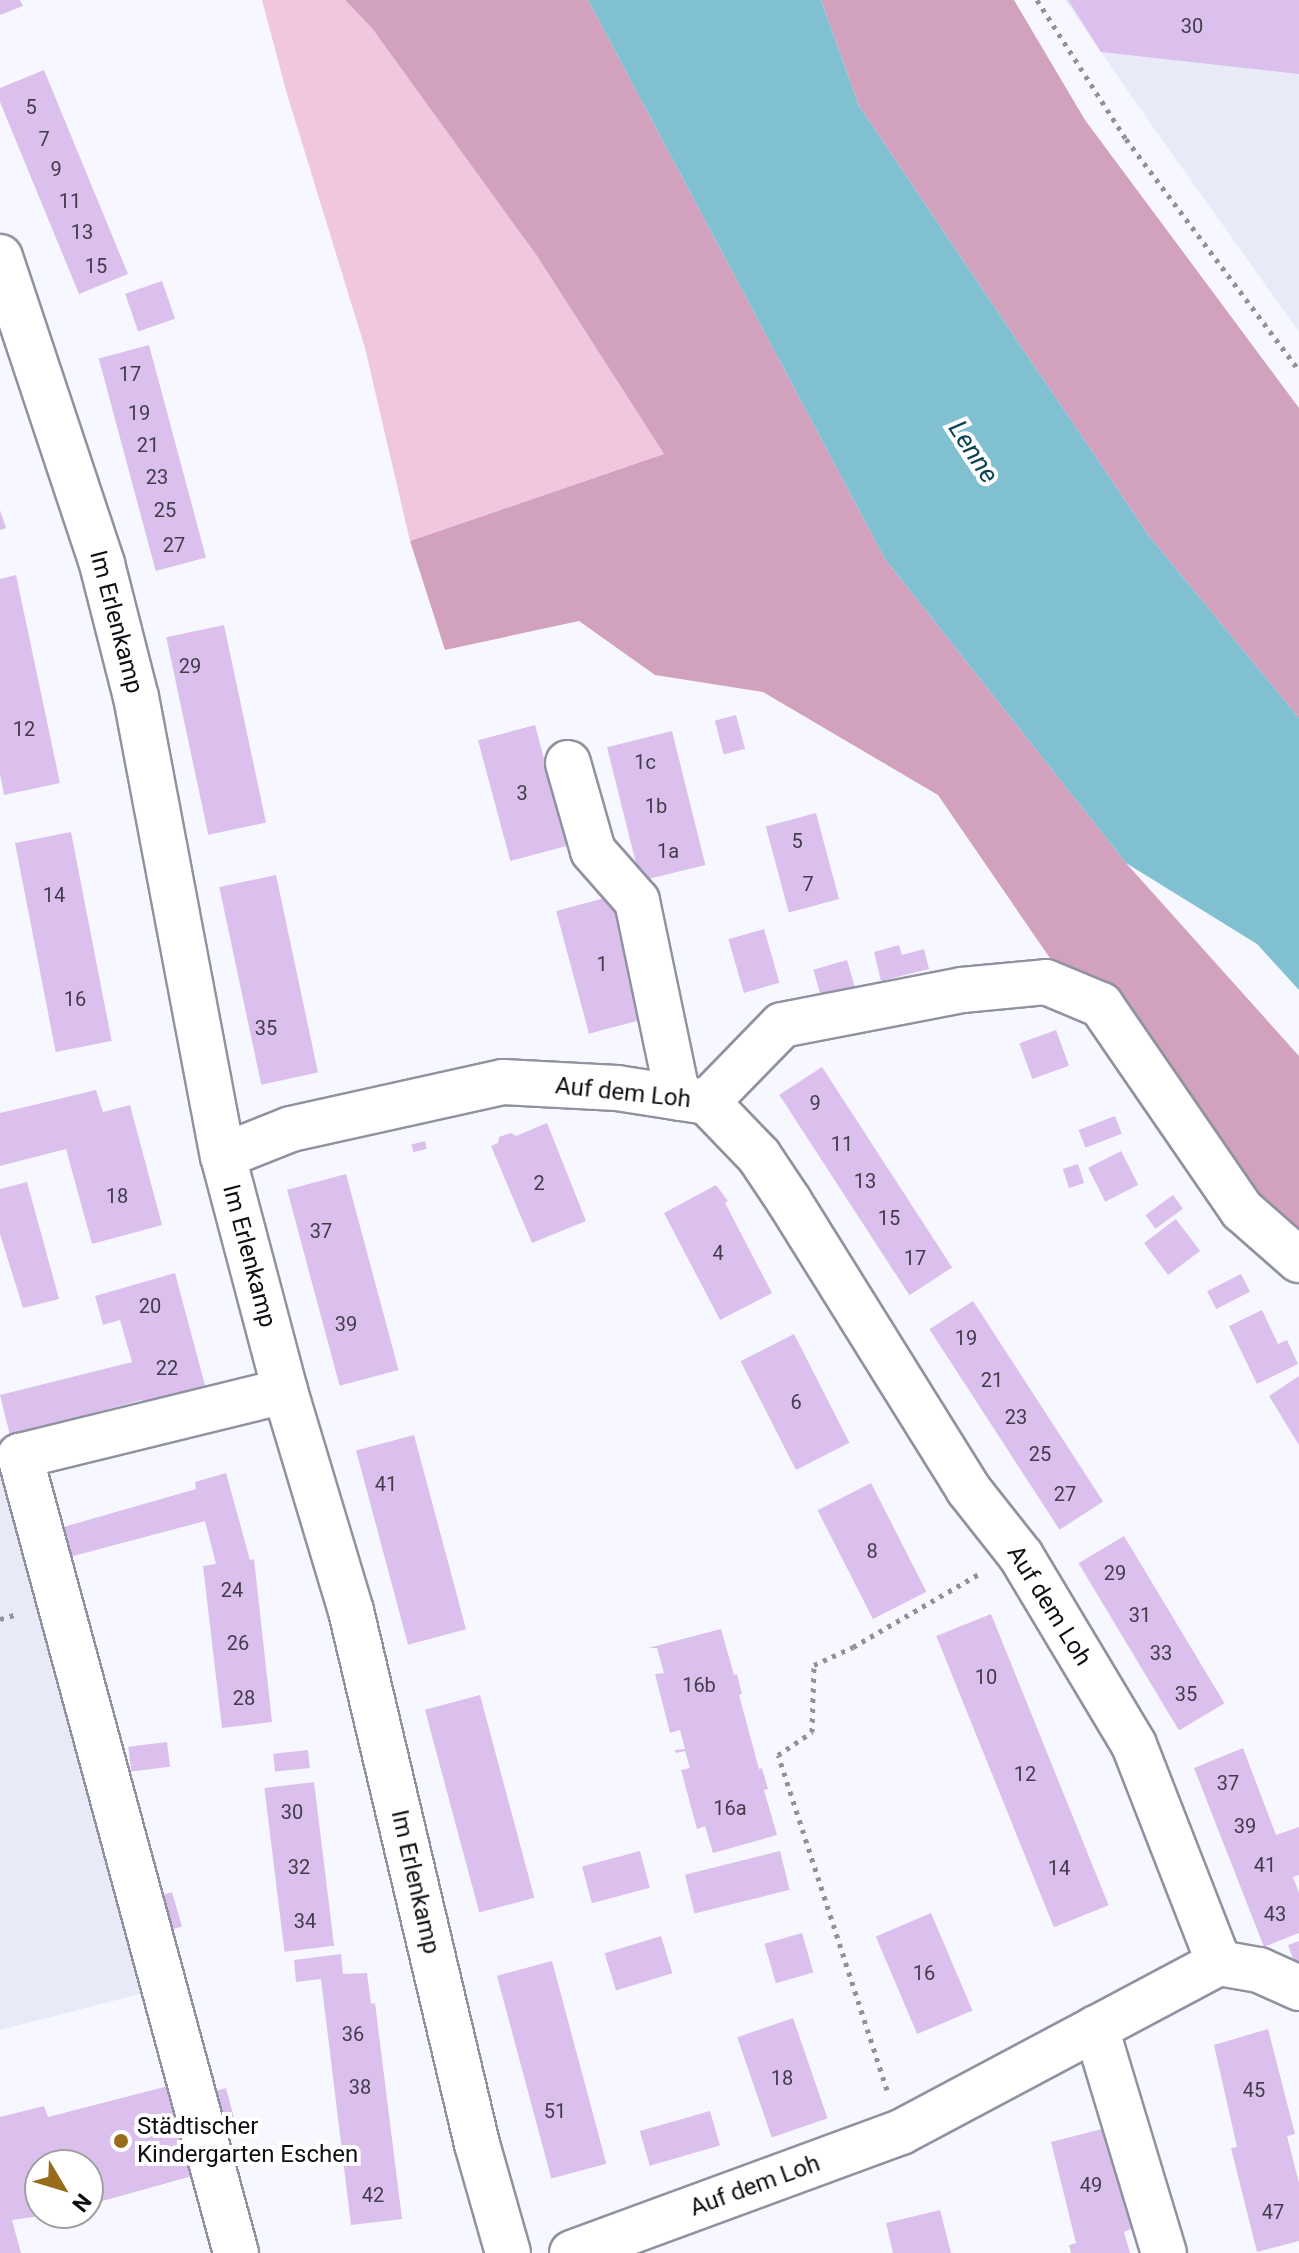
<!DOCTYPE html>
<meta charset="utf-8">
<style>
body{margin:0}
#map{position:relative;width:1299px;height:2253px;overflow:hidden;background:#f7f8ff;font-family:Roboto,sans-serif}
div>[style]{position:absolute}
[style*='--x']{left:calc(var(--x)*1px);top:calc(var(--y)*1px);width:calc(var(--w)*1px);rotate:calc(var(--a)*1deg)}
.built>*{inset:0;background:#e8eaf7}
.green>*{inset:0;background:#f1c7df}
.forest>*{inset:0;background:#d2a1be}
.water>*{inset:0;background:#80c0d1}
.building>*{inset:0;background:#dbc0ee;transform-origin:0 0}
.path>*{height:5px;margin-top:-2.5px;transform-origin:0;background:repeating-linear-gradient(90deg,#919298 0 4px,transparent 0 10px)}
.roads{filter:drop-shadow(2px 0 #9092a1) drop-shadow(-2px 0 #9092a1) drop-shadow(0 2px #9092a1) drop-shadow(0 -2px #9092a1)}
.minor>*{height:44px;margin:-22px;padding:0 22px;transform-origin:22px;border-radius:22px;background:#fff}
.dots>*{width:22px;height:22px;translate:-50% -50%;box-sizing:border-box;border:4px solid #fff;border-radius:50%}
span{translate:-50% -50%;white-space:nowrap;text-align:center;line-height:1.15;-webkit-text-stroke:8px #fff;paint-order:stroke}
.number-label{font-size:20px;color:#413b4a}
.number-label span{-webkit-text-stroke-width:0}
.street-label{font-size:24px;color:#0e0f14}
.poi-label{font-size:24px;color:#0e0f14}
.left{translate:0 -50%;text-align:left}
.water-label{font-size:26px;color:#0b4552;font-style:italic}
.north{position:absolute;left:24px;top:2149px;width:80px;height:80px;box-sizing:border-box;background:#fff;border:2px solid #9f9fa1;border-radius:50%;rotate:128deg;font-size:22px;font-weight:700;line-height:32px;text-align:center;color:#0e0f14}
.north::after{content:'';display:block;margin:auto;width:28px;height:36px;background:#986c1b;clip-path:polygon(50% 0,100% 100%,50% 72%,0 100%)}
</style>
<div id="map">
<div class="built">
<div style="clip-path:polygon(1065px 0,1299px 0,1299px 332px,1148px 120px)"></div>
<div style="clip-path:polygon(0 1436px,148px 1992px,0 2030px)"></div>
</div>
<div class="green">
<div style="clip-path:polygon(262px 0,345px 0,372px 27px,537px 256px,664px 454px,410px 541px,365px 348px,287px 94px)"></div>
</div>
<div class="forest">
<div style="clip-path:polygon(345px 0,588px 0,885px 559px,1126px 863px,1299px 1056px,1299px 1231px,1259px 1194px,1126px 1005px,1056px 967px,938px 795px,763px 692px,655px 675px,579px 621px,445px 650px,410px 541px,664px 454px,537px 256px,372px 28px)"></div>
<div style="clip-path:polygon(821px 0,1014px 0,1085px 120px,1299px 408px,1299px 718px,1149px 536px,859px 106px)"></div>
</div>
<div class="water">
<div style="clip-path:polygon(588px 0,821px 0,859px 106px,1149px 536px,1299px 718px,1299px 990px,1257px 944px,1126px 863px,885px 559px)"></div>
</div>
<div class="building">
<div style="clip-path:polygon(0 0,20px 0,23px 6px,0 15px)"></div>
<div style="clip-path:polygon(1068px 0,1299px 0,1299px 74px,1101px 52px)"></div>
<div style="clip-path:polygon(44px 70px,128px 274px,79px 294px,0 102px,0 88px)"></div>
<div style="left:162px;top:281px;width:40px;height:39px;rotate:71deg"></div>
<div style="left:149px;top:345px;width:220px;height:52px;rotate:75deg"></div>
<div style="clip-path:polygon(0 510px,6px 528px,0 530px)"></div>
<div style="clip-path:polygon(16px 575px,60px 783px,4px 795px,0 774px,0 579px)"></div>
<div style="left:224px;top:625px;width:202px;height:59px;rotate:78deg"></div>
<div style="left:736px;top:715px;width:35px;height:22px;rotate:75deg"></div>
<div style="left:535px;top:725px;width:125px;height:59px;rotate:75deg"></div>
<div style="left:672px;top:731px;width:138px;height:67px;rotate:76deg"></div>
<div style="left:816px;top:813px;width:89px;height:52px;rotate:75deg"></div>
<div style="left:71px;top:832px;width:213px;height:57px;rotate:79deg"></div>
<div style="left:276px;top:875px;width:202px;height:58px;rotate:78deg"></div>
<div style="left:616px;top:895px;width:127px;height:62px;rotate:75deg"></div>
<div style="left:764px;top:929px;width:56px;height:37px;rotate:74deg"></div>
<div style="clip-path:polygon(899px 945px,902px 955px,924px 949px,929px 969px,881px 981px,874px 952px)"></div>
<div style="left:847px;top:960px;width:37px;height:35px;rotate:74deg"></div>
<div style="left:1056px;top:1030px;width:38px;height:39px;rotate:70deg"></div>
<div style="left:822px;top:1067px;width:239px;height:51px;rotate:57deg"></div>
<div style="clip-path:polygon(96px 1090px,103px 1112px,130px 1105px,162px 1225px,92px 1244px,66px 1149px,0 1166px,0 1113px)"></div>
<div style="left:1115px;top:1116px;width:19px;height:39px;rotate:69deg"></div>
<div style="clip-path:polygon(547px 1123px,586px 1221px,532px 1243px,491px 1146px,498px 1143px,499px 1137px,511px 1133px,516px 1136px)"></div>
<div style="left:425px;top:1141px;width:8px;height:14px;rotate:76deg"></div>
<div style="left:1121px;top:1151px;width:38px;height:37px;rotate:63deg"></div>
<div style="left:1078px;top:1164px;width:20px;height:16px;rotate:72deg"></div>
<div style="left:346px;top:1174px;width:203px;height:61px;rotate:75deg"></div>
<div style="clip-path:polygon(27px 1182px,59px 1299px,23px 1308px,0 1234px,0 1189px)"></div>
<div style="clip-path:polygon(716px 1185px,728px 1201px,725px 1203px,772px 1293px,720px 1320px,664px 1213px)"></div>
<div style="left:1173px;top:1195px;width:17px;height:34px;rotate:54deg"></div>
<div style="left:1176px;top:1219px;width:40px;height:40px;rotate:53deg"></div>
<div style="clip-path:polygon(175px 1273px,206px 1389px,143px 1405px,142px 1400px,10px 1435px,0 1395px,132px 1362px,120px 1320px,103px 1325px,95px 1296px)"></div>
<div style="left:1241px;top:1274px;width:20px;height:38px;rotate:63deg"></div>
<div style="left:973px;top:1301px;width:239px;height:52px;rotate:57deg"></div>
<div style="clip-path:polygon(1262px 1310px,1278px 1344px,1287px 1340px,1298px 1364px,1257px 1384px,1229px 1326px)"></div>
<div style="left:794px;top:1334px;width:122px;height:60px;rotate:63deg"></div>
<div style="clip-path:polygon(1299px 1376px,1299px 1445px,1269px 1396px)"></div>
<div style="left:414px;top:1435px;width:201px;height:60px;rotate:75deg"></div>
<div style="clip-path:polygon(226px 1473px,250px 1560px,254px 1559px,272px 1722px,222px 1728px,203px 1566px,216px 1564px,205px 1521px,62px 1559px,53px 1530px,196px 1489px,195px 1482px)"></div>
<div style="left:871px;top:1483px;width:122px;height:60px;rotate:63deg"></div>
<div style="left:1124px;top:1536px;width:195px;height:53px;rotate:59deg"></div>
<div style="left:991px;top:1614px;width:314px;height:59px;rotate:68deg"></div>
<div style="clip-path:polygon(721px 1629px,734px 1675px,737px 1674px,742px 1694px,739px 1695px,759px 1769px,762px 1768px,768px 1789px,764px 1790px,777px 1835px,713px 1853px,705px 1826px,697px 1829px,681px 1770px,690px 1768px,685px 1751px,676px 1753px,675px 1750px,685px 1749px,680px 1730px,670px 1733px,655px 1674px,664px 1673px,657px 1648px,648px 1648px)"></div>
<div style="left:480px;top:1695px;width:210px;height:57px;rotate:75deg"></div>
<div style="left:167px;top:1742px;width:25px;height:39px;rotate:83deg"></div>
<div style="clip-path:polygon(1243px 1748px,1276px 1835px,1299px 1827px,1299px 1875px,1293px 1877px,1299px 1893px,1299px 1933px,1264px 1947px,1194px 1768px)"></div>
<div style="left:308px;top:1750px;width:18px;height:35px;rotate:84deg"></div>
<div style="left:314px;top:1782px;width:165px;height:50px;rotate:83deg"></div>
<div style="left:640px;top:1851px;width:38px;height:60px;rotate:75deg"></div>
<div style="left:780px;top:1851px;width:40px;height:98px;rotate:76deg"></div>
<div style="left:172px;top:1892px;width:36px;height:22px;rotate:74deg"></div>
<div style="left:931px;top:1913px;width:106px;height:60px;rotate:67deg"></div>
<div style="left:802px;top:1933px;width:41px;height:39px;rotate:74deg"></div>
<div style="left:661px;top:1936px;width:39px;height:59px;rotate:73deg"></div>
<div style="clip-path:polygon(1299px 1941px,1299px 1962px,1295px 1964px,1288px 1945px)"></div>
<div style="clip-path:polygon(341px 1954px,343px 1974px,367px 1973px,371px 2004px,375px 2003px,402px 2219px,351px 2225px,321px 1979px,296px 1982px,294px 1960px)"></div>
<div style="left:552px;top:1961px;width:210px;height:57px;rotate:75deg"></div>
<div style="left:793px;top:2018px;width:106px;height:59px;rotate:71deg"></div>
<div style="clip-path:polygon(1268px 2029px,1295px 2134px,1287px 2136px,1299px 2183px,1299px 2241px,1257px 2252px,1231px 2148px,1237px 2147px,1214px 2045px)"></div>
<div style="clip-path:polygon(172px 2085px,196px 2175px,88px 2205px,88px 2165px,40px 2165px,40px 2213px,54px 2214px,12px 2220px,21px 2253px,0 2253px,0 2117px,44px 2106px,48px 2117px)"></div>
<div style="left:226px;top:2088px;width:41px;height:23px;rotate:75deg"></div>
<div style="left:710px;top:2111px;width:36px;height:73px;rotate:74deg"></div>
<div style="clip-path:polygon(1106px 2128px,1131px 2229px,1124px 2232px,1130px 2253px,1071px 2253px,1069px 2245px,1076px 2243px,1051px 2142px)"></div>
<div style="clip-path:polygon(940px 2210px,951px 2253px,893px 2253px,886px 2223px)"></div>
</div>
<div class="path">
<div style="--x:1037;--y:0;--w:165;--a:57.4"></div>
<div style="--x:1126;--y:139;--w:289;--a:53.2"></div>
<div style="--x:0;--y:1619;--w:19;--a:-16"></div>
<div style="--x:887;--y:2090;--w:352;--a:-108"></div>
<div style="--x:778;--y:1755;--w:41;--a:-34.1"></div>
<div style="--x:812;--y:1732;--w:67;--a:-88.3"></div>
<div style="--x:814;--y:1665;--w:43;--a:-24.8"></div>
<div style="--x:853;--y:1647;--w:146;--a:-30.1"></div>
</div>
<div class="roads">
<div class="minor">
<div style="--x:0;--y:257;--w:324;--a:71.6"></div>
<div style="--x:102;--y:564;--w:137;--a:75.7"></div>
<div style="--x:136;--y:697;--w:467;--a:79.3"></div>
<div style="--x:223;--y:1156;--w:243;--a:75.2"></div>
<div style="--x:285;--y:1391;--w:230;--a:73.3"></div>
<div style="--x:351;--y:1611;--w:548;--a:76.7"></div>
<div style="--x:477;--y:2144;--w:113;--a:74.1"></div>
<div style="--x:568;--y:763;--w:91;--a:74.1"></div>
<div style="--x:593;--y:851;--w:67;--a:48.7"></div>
<div style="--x:637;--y:901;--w:201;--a:78.2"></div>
<div style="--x:707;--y:1102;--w:107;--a:-45.8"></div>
<div style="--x:782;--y:1025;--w:183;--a:-11"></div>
<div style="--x:962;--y:990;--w:84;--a:-5.4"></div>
<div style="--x:1046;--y:982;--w:60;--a:22.7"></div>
<div style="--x:1101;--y:1005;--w:249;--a:55.5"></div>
<div style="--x:1242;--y:1210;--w:76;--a:41.3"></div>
<div style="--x:223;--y:1156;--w:73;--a:-21.7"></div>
<div style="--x:291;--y:1129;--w:217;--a:-12.5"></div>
<div style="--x:503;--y:1082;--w:114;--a:3"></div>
<div style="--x:617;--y:1088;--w:91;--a:8.8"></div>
<div style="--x:707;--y:1102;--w:75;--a:46.1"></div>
<div style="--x:759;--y:1156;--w:54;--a:56.3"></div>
<div style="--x:789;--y:1201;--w:339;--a:58.1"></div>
<div style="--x:968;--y:1489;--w:85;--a:51.7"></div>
<div style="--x:1021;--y:1556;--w:220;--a:59.1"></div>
<div style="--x:1134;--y:1745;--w:234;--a:68.7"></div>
<div style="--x:1219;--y:1963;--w:41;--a:9.9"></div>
<div style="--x:1259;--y:1970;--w:44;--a:24.2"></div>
<div style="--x:1096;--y:2028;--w:235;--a:73.2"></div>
<div style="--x:236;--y:2253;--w:826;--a:-105.16"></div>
<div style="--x:20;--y:1456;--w:273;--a:-13.8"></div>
<div style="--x:572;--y:2253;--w:351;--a:-20.2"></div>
<div style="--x:901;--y:2132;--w:360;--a:-28"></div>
</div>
</div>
<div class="dots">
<div style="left:121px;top:2141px;background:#986c1b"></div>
</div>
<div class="number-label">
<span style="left:1192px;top:26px">30</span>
<span style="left:31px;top:107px">5</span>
<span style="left:44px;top:139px">7</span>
<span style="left:56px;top:169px">9</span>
<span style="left:70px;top:201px">11</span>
<span style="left:82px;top:232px">13</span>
<span style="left:96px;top:266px">15</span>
<span style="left:130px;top:374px">17</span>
<span style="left:139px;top:413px">19</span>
<span style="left:148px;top:445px">21</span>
<span style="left:157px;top:477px">23</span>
<span style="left:165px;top:510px">25</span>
<span style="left:174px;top:545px">27</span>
<span style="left:190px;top:666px">29</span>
<span style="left:24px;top:729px">12</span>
<span style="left:645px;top:762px">1c</span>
<span style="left:522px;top:793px">3</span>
<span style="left:656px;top:806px">1b</span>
<span style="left:797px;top:841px">5</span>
<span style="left:668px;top:851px">1a</span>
<span style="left:808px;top:884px">7</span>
<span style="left:54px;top:895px">14</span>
<span style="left:602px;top:964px">1</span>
<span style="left:75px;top:999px">16</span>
<span style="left:266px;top:1028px">35</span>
<span style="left:815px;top:1103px">9</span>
<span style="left:842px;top:1144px">11</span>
<span style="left:865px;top:1181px">13</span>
<span style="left:539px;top:1183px">2</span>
<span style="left:117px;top:1196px">18</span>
<span style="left:889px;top:1218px">15</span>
<span style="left:321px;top:1231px">37</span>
<span style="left:718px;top:1253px">4</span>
<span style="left:915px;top:1258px">17</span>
<span style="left:150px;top:1306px">20</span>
<span style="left:346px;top:1324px">39</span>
<span style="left:966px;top:1338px">19</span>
<span style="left:167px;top:1368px">22</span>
<span style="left:992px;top:1380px">21</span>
<span style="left:796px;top:1402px">6</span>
<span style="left:1016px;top:1417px">23</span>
<span style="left:1040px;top:1454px">25</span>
<span style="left:386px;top:1484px">41</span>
<span style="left:1065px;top:1494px">27</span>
<span style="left:872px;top:1551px">8</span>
<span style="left:1115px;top:1573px">29</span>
<span style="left:232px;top:1590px">24</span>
<span style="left:1140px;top:1615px">31</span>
<span style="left:238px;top:1643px">26</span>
<span style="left:1161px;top:1653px">33</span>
<span style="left:986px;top:1677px">10</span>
<span style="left:699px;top:1685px">16b</span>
<span style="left:1186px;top:1694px">35</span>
<span style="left:244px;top:1698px">28</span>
<span style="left:1025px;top:1774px">12</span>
<span style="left:1228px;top:1783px">37</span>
<span style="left:730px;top:1808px">16a</span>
<span style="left:292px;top:1812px">30</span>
<span style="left:1245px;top:1826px">39</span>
<span style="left:1265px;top:1865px">41</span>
<span style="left:299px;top:1867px">32</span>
<span style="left:1059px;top:1868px">14</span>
<span style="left:1275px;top:1914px">43</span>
<span style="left:305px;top:1921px">34</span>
<span style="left:924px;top:1973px">16</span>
<span style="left:353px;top:2034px">36</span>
<span style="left:782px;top:2078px">18</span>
<span style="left:360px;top:2087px">38</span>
<span style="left:1254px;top:2090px">45</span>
<span style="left:555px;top:2111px">51</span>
<span style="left:1091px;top:2185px">49</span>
<span style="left:373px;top:2195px">42</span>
<span style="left:1273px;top:2212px">47</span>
</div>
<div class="street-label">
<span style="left:116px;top:622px;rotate:75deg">Im Erlenkamp</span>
<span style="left:623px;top:1093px;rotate:6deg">Auf dem Loh</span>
<span style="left:249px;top:1256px;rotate:75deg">Im Erlenkamp</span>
<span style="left:1049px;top:1606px;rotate:58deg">Auf dem Loh</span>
<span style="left:415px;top:1882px;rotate:77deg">Im Erlenkamp</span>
<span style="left:755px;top:2186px;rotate:-20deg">Auf dem Loh</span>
</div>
<div class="poi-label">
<span class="left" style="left:137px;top:2141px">Städtischer<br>Kindergarten Eschen</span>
</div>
<div class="water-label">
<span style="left:973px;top:452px;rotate:57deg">Lenne</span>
</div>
<div class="north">N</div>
</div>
